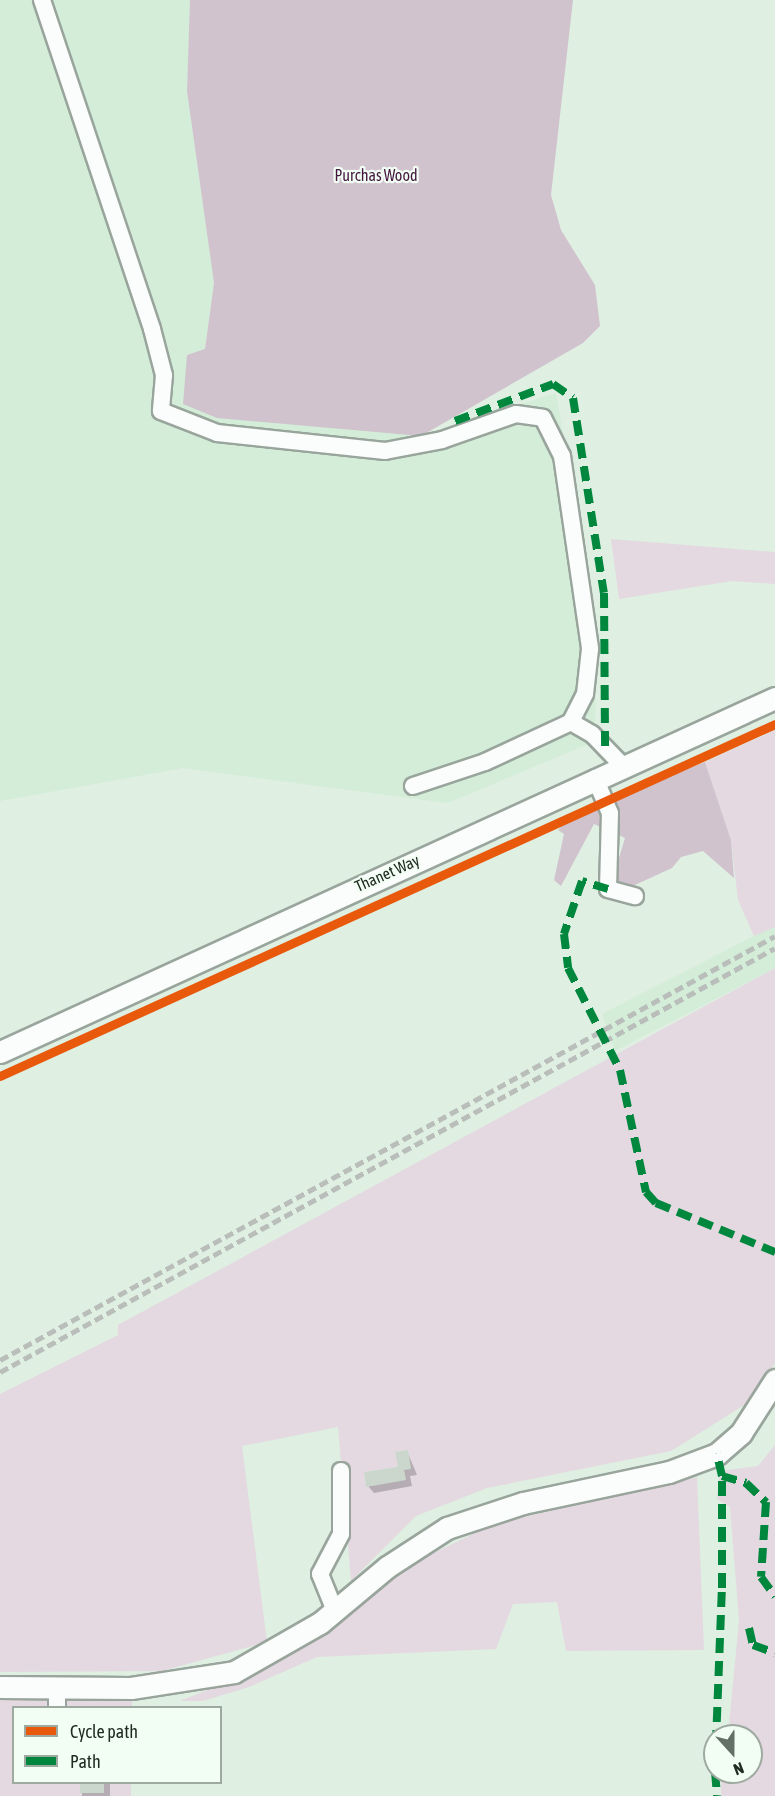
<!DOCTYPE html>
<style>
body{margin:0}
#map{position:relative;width:775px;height:1796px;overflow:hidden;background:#dfefe2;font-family:"Asap Condensed",sans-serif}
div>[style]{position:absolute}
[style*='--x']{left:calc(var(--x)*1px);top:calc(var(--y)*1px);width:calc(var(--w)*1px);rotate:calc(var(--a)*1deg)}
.built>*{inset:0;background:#d3edd8}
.green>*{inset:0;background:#e4d8e1}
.forest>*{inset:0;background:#d0c3ce}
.shadow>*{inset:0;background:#0003;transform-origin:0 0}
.building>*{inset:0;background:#cbd6cd;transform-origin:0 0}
.roads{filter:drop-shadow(2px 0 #99a59c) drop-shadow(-2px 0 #99a59c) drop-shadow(0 2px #99a59c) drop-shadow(0 -2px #99a59c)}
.minor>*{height:16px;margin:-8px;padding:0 8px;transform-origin:8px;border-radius:8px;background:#fafdfb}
.major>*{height:21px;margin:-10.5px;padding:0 10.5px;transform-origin:10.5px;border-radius:10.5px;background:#fafdfb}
.rail>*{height:4.5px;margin-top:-2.25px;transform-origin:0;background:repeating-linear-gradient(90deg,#babebb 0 9px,transparent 0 13.5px)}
.quiet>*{height:8px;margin-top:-4px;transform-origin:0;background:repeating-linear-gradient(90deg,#00873e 0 15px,transparent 0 23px)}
.cycleway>*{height:9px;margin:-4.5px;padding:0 4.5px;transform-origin:4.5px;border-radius:4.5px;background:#e8590c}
span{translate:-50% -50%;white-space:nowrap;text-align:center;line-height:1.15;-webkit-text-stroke:4.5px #f2fdf4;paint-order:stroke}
.park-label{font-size:16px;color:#42163d}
.street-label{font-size:16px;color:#202b22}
.legend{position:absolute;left:12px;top:1706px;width:210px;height:78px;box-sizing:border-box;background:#f2fdf4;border:2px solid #9ea9a0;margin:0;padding:8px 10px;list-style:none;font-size:18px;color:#202b22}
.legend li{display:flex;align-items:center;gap:12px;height:30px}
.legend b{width:30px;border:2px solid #9ea9a0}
.north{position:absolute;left:703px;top:1724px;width:60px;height:60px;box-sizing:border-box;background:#f2fdf4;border:2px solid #9ea9a0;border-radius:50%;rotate:159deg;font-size:16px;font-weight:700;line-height:24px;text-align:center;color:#202b22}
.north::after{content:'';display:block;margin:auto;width:21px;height:27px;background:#637065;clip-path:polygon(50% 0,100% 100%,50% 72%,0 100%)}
</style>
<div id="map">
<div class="built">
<div style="clip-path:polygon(0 0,190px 0,187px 91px,214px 283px,205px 349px,421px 436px,556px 393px,597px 626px,595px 724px,588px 744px,448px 803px,183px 768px,0 801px)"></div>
<div style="clip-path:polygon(775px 925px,775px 968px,615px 1051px,602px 1014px)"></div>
</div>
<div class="green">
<div style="clip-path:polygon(611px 539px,775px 552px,775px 584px,732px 581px,619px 599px)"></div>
<div style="clip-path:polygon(775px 730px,775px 927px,754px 936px,738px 900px,731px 840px,705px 762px)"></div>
<div style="clip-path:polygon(evenodd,775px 968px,775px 1363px,749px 1402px,671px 1451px,487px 1488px,416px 1516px,351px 1581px,338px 1427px,242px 1446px,267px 1642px,162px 1671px,0 1672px,0 1394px,118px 1335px,118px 1325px,775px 968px,408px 1450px,411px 1469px,404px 1470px,406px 1480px,366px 1487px,364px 1472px,398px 1467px,395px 1452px,408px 1450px)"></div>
<div style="clip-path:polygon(775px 1445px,775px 1796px,721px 1796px,721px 1772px,751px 1772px,751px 1736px,721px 1736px,729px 1725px,739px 1620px,730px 1507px,717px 1499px,720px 1471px,758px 1466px)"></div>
<div style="clip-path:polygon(697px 1477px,704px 1650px,566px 1651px,557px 1602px,513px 1604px,496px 1649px,317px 1657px,249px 1687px,203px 1701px,180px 1701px,286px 1658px,396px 1571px,494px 1524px)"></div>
<div style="clip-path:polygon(0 1698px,132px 1698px,132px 1707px,14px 1708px,14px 1782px,80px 1783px,80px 1793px,104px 1793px,104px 1783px,131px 1783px,131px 1796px,0 1796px)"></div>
</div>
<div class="forest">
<div style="clip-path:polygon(190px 0,573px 0,551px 195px,561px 230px,595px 285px,600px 326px,583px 343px,421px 436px,217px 418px,183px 404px,187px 355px,205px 349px,214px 283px,187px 91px)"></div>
<div style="clip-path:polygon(705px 762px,731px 840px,734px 878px,703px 851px,681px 857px,672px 868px,624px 890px,612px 881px,625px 838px,594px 824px,561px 886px,554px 880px,564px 834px,558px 830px,570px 817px)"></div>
</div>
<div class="shadow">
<div style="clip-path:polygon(407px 1451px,417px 1475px,410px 1476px,412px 1486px,374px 1493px,368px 1486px,400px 1468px)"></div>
<div style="left:82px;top:1782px;width:28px;height:14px"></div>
</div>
<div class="building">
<div style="clip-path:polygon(408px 1450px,411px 1469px,404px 1470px,406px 1480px,366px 1487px,364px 1472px,398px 1467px,395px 1452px)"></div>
<div style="left:80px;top:1782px;width:24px;height:11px"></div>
</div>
<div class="roads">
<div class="minor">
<div style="--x:42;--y:0;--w:347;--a:71.5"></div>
<div style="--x:152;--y:329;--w:48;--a:75.4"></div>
<div style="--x:164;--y:375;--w:36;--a:95"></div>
<div style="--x:161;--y:411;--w:60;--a:21.4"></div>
<div style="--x:217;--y:433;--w:169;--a:6.1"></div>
<div style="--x:385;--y:451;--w:58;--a:-10.9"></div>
<div style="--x:442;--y:440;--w:78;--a:-19.4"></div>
<div style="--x:516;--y:414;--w:27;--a:8"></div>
<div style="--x:543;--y:418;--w:42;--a:63.4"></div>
<div style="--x:562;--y:456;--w:195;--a:81.7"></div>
<div style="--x:590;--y:649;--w:45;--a:96.3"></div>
<div style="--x:585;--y:694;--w:31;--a:117"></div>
<div style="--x:595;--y:778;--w:38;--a:67"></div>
<div style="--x:610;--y:813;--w:76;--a:91.5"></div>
<div style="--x:608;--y:889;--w:28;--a:15"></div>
<div style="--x:413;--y:786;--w:76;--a:-18.4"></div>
<div style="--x:485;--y:762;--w:95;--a:-24.9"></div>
<div style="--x:571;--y:722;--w:24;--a:30"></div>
<div style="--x:592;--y:734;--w:45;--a:45.9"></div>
<div style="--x:335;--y:1611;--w:40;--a:-112"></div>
<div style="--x:320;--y:1574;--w:45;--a:-62.3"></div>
<div style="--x:341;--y:1534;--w:63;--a:-90"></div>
<div style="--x:57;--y:1687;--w:21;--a:90"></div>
</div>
<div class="major">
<div style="--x:0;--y:1052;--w:852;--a:-24.55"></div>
<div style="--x:0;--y:1687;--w:131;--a:0.4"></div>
<div style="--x:131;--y:1688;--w:104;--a:-8.8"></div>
<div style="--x:234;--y:1672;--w:99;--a:-29.7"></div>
<div style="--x:320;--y:1623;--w:87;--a:-39.9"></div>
<div style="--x:387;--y:1567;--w:72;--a:-33"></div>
<div style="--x:447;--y:1528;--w:80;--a:-18.2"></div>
<div style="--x:523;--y:1503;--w:149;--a:-12"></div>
<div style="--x:669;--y:1472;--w:51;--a:-20.6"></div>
<div style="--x:717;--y:1454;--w:32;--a:-41"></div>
<div style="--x:741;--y:1433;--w:63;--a:-57.3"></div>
</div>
</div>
<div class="rail">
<div style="--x:0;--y:1360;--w:883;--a:-28.68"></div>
<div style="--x:0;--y:1372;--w:883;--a:-28.68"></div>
</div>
<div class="quiet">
<div style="--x:455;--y:421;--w:105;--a:-20.7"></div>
<div style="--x:553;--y:384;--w:24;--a:35"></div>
<div style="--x:573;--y:398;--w:197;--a:81"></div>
<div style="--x:604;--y:593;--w:154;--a:89.6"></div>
<div style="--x:608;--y:889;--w:27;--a:-163"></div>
<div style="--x:582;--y:881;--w:56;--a:108.8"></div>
<div style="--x:564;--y:934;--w:34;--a:83"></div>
<div style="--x:568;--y:968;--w:114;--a:63"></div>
<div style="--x:620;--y:1070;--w:125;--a:78"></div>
<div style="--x:646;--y:1192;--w:15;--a:48"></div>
<div style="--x:656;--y:1203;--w:129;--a:22.4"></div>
<div style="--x:722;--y:1476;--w:25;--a:16"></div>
<div style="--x:746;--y:1483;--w:28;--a:44"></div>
<div style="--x:766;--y:1502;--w:75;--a:93.8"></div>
<div style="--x:761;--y:1577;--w:24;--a:54"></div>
<div style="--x:749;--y:1628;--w:17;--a:77"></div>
<div style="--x:753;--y:1645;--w:23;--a:20"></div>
<div style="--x:715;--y:1768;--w:180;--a:-87.8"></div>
<div style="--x:722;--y:1588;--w:112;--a:-90"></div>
<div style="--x:722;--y:1476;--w:23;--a:-103"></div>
<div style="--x:715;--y:1772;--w:24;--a:85"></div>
</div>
<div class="cycleway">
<div style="--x:0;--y:1076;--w:851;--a:-24.43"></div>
</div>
<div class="park-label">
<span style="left:376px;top:175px">Purchas Wood</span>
</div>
<div class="street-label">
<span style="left:387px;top:873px;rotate:-24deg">Thanet Way</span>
</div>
<ul class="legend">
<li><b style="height:8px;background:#e8590c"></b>Cycle path</li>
<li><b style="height:8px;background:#00873e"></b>Path</li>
</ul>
<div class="north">N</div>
</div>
